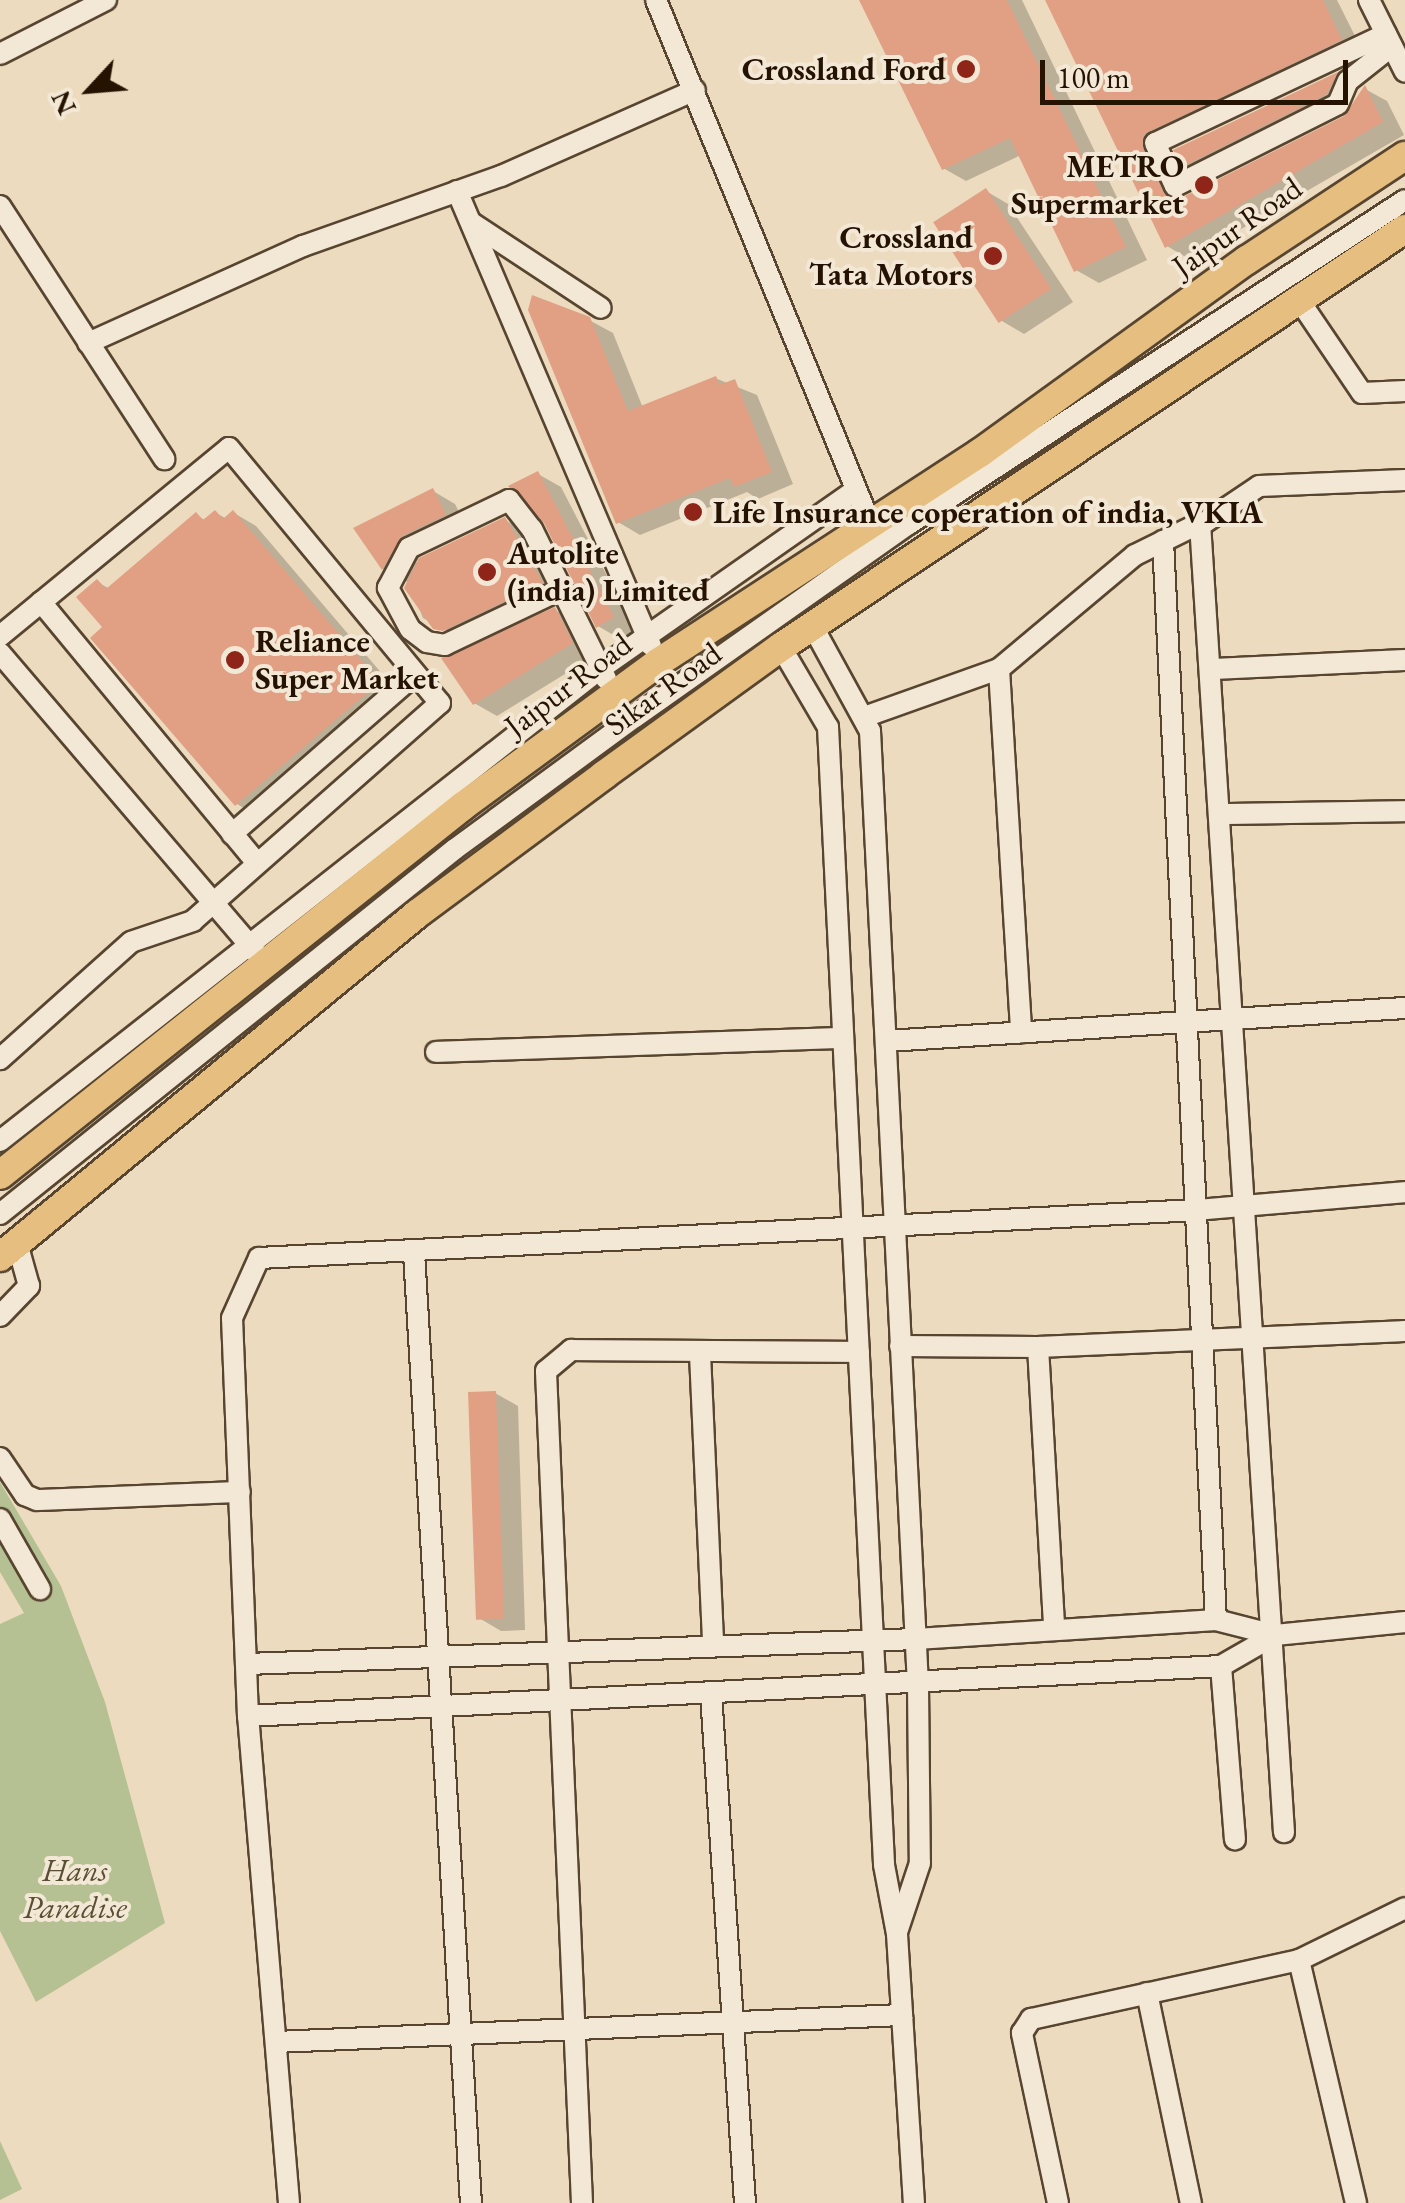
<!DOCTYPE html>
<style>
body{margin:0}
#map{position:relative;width:1405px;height:2203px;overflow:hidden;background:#ecdbbe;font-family:"EB Garamond",serif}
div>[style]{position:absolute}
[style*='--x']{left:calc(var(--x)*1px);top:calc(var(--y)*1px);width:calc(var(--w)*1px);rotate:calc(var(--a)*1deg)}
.green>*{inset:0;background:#b6c193}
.shadow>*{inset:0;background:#0003}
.building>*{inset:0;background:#e19f84;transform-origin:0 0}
.roads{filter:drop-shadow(2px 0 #574530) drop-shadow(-2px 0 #574530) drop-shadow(0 2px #574530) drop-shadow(0 -2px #574530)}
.minor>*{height:20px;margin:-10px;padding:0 10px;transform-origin:10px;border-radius:10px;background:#f3e8d5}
.major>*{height:28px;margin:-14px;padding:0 14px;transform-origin:14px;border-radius:14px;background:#e6be7f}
.dots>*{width:28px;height:28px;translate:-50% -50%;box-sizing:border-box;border:5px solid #f3e8d5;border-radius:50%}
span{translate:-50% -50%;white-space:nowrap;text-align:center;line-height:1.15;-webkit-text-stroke:8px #f3e8d5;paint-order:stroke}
.poi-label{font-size:32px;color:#251300;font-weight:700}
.right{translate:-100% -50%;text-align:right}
.left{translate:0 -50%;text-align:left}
.street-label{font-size:32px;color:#251300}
.park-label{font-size:32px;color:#585033;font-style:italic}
.north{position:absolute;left:40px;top:40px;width:100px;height:100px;-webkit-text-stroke:8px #f3e8d5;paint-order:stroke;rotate:244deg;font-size:28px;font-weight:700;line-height:40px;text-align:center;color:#251300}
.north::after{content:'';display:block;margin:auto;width:35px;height:45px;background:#251300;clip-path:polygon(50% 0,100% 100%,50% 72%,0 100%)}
.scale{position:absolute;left:1040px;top:60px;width:308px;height:45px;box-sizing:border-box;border:5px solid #251300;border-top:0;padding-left:12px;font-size:30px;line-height:35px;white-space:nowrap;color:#251300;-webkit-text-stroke:8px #f3e8d5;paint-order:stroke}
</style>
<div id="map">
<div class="green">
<div style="clip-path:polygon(0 1482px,61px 1586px,105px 1702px,165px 1923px,36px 2002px,0 1931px,0 1624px,24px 1613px,0 1572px)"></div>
<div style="clip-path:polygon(0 2141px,22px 2189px,0 2200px)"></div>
</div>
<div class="shadow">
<div style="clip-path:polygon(862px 0,1022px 0,1147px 260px,1099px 283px,1076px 270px,1021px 155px,966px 181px,943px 168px)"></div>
<div style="clip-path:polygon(1048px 0,1337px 0,1363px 52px,1166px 147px,1164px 163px,1182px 201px,1346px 118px,1365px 89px,1387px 101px,1404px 135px,1189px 259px,1167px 246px)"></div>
<div style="clip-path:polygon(1336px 78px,1357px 90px,1350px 106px,1206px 179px,1183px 166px,1177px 151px)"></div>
<div style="clip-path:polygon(986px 191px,1008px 204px,1073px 302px,1024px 334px,1002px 321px)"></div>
<div style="clip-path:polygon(589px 320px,613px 333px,643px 408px,715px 378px,757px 395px,793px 484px,758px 499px,747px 492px,640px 535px,618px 522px)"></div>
<div style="clip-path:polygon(538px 474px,561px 487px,635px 630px,620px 639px,598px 626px)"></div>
<div style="clip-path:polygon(433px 491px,455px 504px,467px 528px,425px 548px,416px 563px,505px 520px,527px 533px,563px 595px,467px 642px,423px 618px,409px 583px,383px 569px,356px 529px)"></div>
<div style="clip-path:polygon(216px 513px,227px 519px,234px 513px,256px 526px,401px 696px,259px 817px,237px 804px,105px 627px,97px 582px,110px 589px,197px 515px,206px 521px)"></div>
<div style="clip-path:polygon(555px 610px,578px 623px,594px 656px,497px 716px,474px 703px)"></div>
<div style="clip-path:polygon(495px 1393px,518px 1406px,525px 1630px,501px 1631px,479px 1618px)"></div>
</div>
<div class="building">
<div style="clip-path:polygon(859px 0,1007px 0,1126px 247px,1074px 272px,1010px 138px,942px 170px)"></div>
<div style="clip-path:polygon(1045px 0,1323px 0,1342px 40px,1144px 134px,1143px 149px,1168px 198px,1181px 198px,1344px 116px,1365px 85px,1383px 122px,1165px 248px)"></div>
<div style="clip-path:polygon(1338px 72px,1327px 94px,1182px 167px,1173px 150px)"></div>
<div style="left:986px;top:188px;width:120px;height:63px;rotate:57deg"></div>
<div style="clip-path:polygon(532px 295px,590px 317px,628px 411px,716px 376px,719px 385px,735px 379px,772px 472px,734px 487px,730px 478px,616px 524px,528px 310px)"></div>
<div style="clip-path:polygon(538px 471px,614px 617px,596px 628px,544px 523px,508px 486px)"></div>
<div style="clip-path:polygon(433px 488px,446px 515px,402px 536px,382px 570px,353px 528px)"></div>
<div style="clip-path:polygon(215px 510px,223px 519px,233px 510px,380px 682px,235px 806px,90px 638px,102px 627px,76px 597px,97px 579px,106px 589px,196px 512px,203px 520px)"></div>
<div style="clip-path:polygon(505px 517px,543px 583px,443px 631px,433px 629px,404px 588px,419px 558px)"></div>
<div style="clip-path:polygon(555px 607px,573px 643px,473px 705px,441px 658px)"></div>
<div style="left:496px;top:1391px;width:228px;height:28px;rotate:88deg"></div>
</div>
<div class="roads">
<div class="minor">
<div style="--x:656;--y:0;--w:565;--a:67.75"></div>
<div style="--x:1369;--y:0;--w:80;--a:63.4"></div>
<div style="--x:1386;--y:34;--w:255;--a:154.7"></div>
<div style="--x:1155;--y:143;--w:47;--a:65.1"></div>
<div style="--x:1175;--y:186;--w:182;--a:-26.7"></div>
<div style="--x:1338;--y:104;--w:25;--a:-67"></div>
<div style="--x:1348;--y:81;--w:56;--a:-38.5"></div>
<div style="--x:0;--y:54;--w:119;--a:-27"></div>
<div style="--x:457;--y:191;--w:494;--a:66.9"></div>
<div style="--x:0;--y:206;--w:302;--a:57"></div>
<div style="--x:472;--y:223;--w:154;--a:33.4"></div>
<div style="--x:1299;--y:300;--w:112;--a:55.9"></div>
<div style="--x:1362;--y:393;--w:43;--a:-2.7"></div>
<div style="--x:88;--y:343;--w:236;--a:-24.3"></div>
<div style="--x:303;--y:246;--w:210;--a:-19.5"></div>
<div style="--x:501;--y:176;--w:212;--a:-23.9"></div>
<div style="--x:1201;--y:525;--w:70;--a:-33.9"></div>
<div style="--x:1259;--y:486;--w:146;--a:-2.4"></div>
<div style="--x:1163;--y:541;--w:1080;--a:87.19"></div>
<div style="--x:558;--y:591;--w:125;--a:154.5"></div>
<div style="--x:445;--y:645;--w:18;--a:-171"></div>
<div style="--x:427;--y:642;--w:21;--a:-143"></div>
<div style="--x:410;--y:629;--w:47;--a:-118.2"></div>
<div style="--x:388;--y:588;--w:45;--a:-62.3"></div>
<div style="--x:409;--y:548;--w:111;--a:-25.6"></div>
<div style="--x:509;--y:500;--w:37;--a:52"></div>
<div style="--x:532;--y:529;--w:167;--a:63.7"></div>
<div style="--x:41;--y:602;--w:337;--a:50.4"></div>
<div style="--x:813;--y:627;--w:119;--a:61.3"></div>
<div style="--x:870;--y:731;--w:956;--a:87.12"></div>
<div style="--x:918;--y:1686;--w:177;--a:89.4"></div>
<div style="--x:920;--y:1863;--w:73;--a:108.4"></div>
<div style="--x:0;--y:636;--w:296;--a:-39.4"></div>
<div style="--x:229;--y:448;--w:331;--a:50.4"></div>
<div style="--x:440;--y:703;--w:329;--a:138.6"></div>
<div style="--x:193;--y:921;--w:65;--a:161.3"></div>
<div style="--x:131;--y:942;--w:176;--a:138.2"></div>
<div style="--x:781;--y:647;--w:93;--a:59.6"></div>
<div style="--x:828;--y:727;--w:1139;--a:87.18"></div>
<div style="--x:884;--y:1865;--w:70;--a:79.3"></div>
<div style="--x:897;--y:1934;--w:270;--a:86.4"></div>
<div style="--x:0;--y:653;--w:393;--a:49.5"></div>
<div style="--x:999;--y:669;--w:364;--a:86.5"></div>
<div style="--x:1213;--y:669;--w:192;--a:-2.7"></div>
<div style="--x:864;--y:717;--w:143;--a:-19.6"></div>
<div style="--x:999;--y:669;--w:177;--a:-40"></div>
<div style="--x:1135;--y:555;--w:72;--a:-26.2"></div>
<div style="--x:1200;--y:523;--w:1312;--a:86.33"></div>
<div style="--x:1222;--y:814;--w:183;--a:-0.9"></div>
<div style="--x:232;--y:834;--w:242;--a:-41.1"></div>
<div style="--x:887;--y:1041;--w:519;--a:-3.65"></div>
<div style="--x:436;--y:1052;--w:407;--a:-2"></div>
<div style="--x:0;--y:1141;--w:763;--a:-38.19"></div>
<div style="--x:600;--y:669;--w:312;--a:-35"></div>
<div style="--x:0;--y:1214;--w:583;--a:-38.74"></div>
<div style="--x:455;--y:849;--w:223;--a:-36.3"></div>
<div style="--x:635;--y:717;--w:335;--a:-35.2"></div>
<div style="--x:909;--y:524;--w:592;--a:-33.15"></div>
<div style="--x:414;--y:1253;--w:952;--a:86.57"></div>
<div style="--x:0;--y:1316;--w:42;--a:-46"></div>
<div style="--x:29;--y:1286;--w:45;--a:-105.6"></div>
<div style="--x:900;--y:1346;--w:138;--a:0.4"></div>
<div style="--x:1038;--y:1347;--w:367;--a:-2.5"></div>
<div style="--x:1038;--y:1347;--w:280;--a:86.7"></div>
<div style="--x:700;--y:1354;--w:291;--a:87.4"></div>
<div style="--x:0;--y:1458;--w:45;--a:56"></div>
<div style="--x:25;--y:1495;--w:13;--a:23"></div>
<div style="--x:37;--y:1500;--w:203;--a:-2.3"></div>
<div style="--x:0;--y:1519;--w:81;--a:60.3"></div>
<div style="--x:247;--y:1664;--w:669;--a:-2.14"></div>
<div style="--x:916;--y:1639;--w:301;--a:-3.6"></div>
<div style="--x:1216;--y:1620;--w:61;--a:14.3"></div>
<div style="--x:1275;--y:1635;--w:131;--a:-5.7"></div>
<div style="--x:1221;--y:1666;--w:174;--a:85.4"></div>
<div style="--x:711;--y:1694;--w:510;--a:86.18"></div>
<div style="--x:248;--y:1716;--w:974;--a:-2.94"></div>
<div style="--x:1221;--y:1666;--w:62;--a:-29.9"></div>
<div style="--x:1299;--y:1960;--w:250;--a:76.8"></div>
<div style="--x:1147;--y:1993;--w:215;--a:78.2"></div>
<div style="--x:276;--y:2042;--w:627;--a:-2.47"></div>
<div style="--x:289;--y:2203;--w:489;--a:-94.8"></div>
<div style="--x:248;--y:1716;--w:398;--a:-92.3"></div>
<div style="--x:232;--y:1318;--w:66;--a:-65.8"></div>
<div style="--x:259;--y:1258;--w:938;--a:-2.93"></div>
<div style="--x:1196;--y:1210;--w:210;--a:-4.9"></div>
<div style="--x:582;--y:2203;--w:833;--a:-92.48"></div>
<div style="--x:546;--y:1371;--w:33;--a:-40"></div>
<div style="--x:571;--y:1350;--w:288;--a:0.4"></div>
<div style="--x:1058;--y:2203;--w:174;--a:-102"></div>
<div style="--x:1022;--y:2033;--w:17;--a:-57"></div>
<div style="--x:1031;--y:2019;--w:274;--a:-12.4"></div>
<div style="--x:1299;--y:1960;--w:118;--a:-26.1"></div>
</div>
<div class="major">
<div style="--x:0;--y:1175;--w:592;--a:-38.55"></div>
<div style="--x:463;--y:806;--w:243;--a:-36.3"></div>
<div style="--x:659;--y:662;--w:383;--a:-33.1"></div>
<div style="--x:980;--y:453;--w:329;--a:-35.9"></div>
<div style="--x:1247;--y:260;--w:189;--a:-33.4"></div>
<div style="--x:0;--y:1257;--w:540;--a:-39.44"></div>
<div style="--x:417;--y:914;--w:233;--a:-36.6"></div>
<div style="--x:604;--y:775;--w:218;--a:-35.9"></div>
<div style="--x:781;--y:647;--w:751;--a:-33.82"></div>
</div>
</div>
<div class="dots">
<div style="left:966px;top:69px;background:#8f2418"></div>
<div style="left:1204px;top:185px;background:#8f2418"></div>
<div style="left:993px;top:256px;background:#8f2418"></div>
<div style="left:693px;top:512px;background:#8f2418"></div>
<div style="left:487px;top:572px;background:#8f2418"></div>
<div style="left:235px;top:660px;background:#8f2418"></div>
</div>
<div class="poi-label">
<span class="right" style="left:946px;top:69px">Crossland Ford</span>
<span class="right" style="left:1184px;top:185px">METRO<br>Supermarket</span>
<span class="right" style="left:973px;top:256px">Crossland<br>Tata Motors</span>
<span class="left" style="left:713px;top:512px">Life Insurance coperation of india, VKIA</span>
<span class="left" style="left:507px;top:572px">Autolite<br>(india) Limited</span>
<span class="left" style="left:255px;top:660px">Reliance<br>Super Market</span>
</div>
<div class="street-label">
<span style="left:1237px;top:227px;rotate:-35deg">Jaipur Road</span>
<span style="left:568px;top:685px;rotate:-37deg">Jaipur Road</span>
<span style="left:663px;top:689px;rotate:-36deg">Sikar Road</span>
</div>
<div class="park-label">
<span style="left:75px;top:1889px">Hans<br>Paradise</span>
</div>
<div class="north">N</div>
<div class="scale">100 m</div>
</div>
